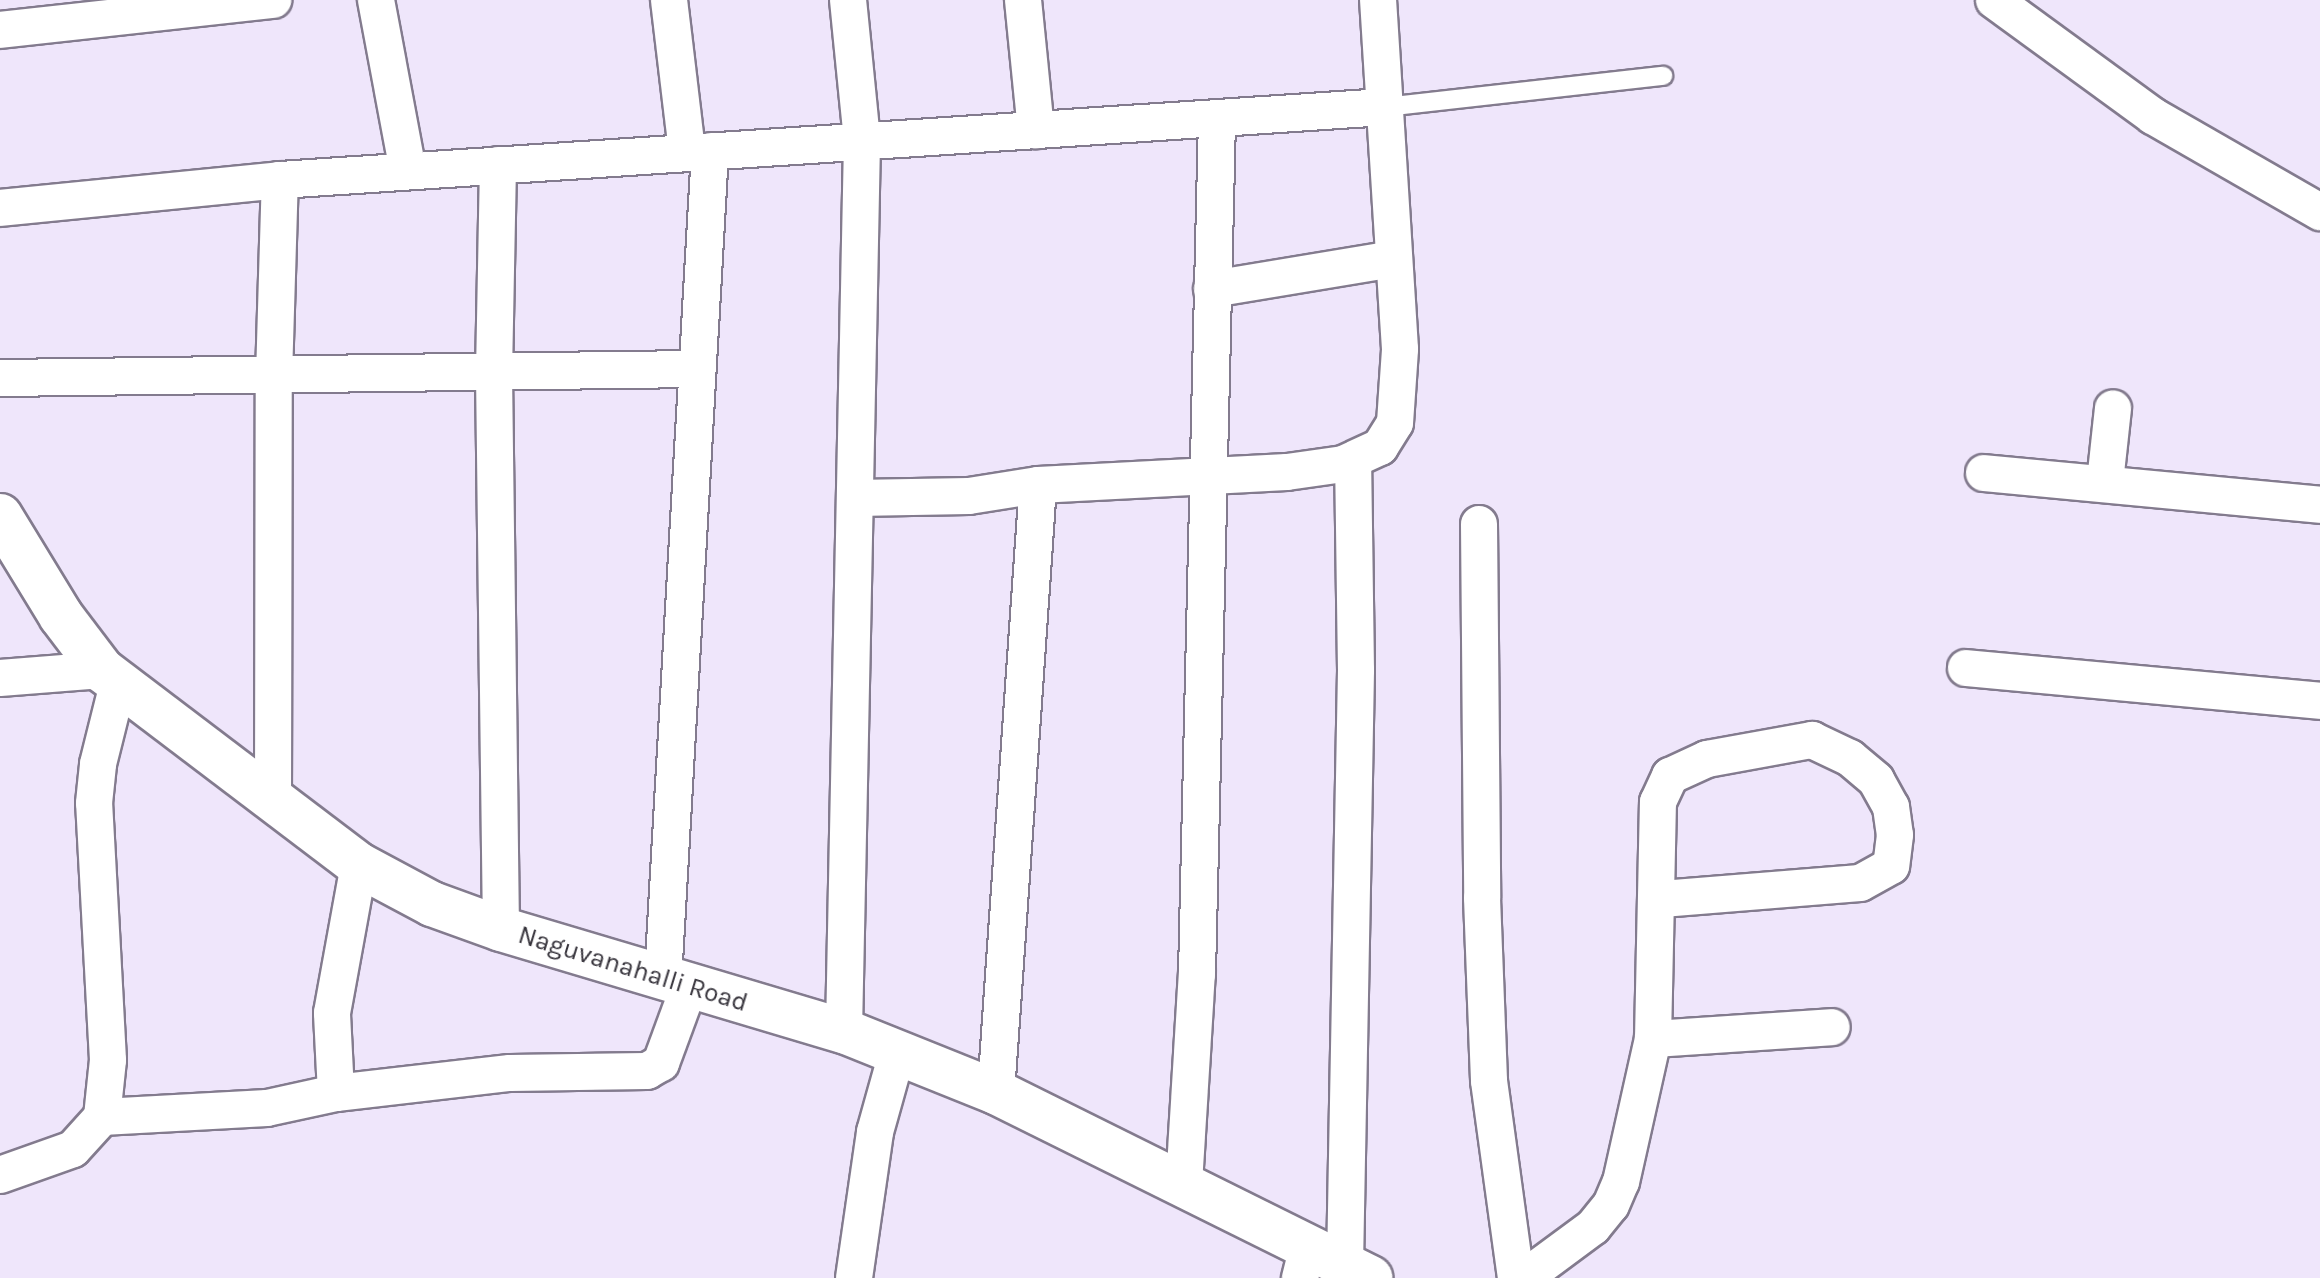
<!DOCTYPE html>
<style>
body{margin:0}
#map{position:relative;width:2320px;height:1278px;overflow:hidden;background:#efe6fb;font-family:Karla,sans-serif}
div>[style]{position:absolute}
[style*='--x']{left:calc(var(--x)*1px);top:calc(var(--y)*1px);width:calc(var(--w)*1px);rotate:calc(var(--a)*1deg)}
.roads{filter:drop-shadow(2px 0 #837b8e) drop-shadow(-2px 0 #837b8e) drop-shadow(0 2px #837b8e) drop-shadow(0 -2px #837b8e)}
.lane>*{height:18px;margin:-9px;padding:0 9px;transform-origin:9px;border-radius:9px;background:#fff}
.street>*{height:36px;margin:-18px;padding:0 18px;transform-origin:18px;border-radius:18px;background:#fff}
.secondary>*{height:44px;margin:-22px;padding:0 22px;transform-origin:22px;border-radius:22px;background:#fff}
span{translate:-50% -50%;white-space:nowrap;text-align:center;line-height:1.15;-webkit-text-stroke:6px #fff;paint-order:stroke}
.street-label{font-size:26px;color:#37343c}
</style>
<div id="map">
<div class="roads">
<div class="lane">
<div style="--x:1385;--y:107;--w:280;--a:-6.4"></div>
</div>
<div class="street">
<div style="--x:376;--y:0;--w:174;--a:79.4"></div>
<div style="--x:669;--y:0;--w:153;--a:83.2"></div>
<div style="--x:1023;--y:0;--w:131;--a:84.3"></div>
<div style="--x:1994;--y:0;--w:197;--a:36.1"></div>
<div style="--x:2153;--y:116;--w:193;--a:29.9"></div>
<div style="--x:0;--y:30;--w:275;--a:-6.3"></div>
<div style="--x:498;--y:165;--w:208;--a:91.1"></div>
<div style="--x:494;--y:373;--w:556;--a:89.28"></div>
<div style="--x:0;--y:208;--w:281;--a:-5.7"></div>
<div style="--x:280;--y:180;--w:1107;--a:-3.78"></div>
<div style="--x:1212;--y:289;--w:184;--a:-9.4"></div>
<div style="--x:0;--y:378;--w:695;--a:-0.74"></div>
<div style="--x:1984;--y:473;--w:338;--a:5.4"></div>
<div style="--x:2105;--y:482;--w:74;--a:-83.8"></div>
<div style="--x:855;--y:498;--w:114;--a:-1"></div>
<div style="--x:969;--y:496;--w:70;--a:-9.1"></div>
<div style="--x:1038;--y:485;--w:249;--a:-3"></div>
<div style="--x:1287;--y:472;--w:57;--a:-8.1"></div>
<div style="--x:1343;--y:464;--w:41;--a:-24.7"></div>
<div style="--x:1380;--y:447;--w:28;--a:-58"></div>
<div style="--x:1395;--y:423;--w:74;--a:-86.1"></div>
<div style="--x:1400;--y:349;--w:350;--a:-93.6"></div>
<div style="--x:1479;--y:524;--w:374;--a:89.5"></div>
<div style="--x:1482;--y:898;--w:183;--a:87.8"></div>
<div style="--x:1489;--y:1081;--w:199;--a:82.2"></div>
<div style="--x:1966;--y:668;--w:356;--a:5.3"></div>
<div style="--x:0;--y:678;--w:102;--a:-4.5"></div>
<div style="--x:273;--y:803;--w:426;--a:-89.9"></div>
<div style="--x:274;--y:377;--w:197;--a:-88.3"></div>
<div style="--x:663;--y:979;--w:829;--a:-86.75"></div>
<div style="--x:844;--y:1031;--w:891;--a:-88.84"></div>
<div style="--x:862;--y:140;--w:141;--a:-95.7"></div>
<div style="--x:1653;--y:1039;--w:179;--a:-3.8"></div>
<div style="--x:996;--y:1092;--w:608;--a:-86.04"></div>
<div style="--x:336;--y:1093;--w:80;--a:-92.9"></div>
<div style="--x:332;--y:1013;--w:150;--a:-79.7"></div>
<div style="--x:102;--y:1117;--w:165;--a:-3.1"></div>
<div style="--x:267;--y:1108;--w:71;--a:-12.3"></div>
<div style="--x:336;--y:1093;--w:175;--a:-6.6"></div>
<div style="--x:510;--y:1073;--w:137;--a:-0.8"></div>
<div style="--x:647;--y:1071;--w:16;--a:-30"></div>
<div style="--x:661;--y:1063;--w:81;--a:-69.8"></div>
<div style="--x:0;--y:1175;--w:77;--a:-19.6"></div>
<div style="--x:73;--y:1149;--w:43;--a:-47.8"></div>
<div style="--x:102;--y:1117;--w:57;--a:-84"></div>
<div style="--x:108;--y:1060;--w:257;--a:-93.1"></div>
<div style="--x:94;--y:803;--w:39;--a:-84"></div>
<div style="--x:98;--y:764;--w:87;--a:-76"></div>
<div style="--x:1184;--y:1184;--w:210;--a:-86.5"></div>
<div style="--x:1197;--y:974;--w:855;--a:-88.66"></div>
<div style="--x:1345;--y:1265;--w:595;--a:-88.94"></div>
<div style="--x:1356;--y:670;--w:209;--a:-90.8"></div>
<div style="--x:854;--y:1278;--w:148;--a:-81.8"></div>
<div style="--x:875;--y:1132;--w:82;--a:-74.4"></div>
<div style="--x:1300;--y:1278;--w:32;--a:-76"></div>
<div style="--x:1524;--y:1278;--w:86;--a:-36.5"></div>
<div style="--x:1593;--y:1227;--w:28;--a:-51"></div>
<div style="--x:1611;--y:1205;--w:25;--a:-67"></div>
<div style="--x:1621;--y:1182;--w:147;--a:-77.4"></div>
<div style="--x:1653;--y:1039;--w:237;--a:-88.8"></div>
<div style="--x:1658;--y:802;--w:29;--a:-65"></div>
<div style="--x:1670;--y:776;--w:41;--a:-24.7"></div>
<div style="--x:1707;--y:759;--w:107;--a:-10.3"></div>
<div style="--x:1812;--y:740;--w:42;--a:25.3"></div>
<div style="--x:1850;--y:758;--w:34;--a:40"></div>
<div style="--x:1876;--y:780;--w:31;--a:61"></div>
<div style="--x:1891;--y:807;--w:28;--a:82"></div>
<div style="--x:1895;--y:835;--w:31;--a:97"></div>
<div style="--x:1891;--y:866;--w:35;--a:151"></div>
<div style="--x:1860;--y:883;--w:202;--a:175.4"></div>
</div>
<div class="secondary">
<div style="--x:0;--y:516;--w:117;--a:58.6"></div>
<div style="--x:61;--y:616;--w:68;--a:52.8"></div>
<div style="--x:102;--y:670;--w:323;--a:37.2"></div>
<div style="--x:359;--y:865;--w:83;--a:28.1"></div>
<div style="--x:432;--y:904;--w:73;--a:19.9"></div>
<div style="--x:501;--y:929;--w:358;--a:16.6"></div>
<div style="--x:844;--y:1031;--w:164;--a:21.9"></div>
<div style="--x:996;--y:1092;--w:418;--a:26.4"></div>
</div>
</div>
<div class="street-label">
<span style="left:633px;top:969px;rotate:17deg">Naguvanahalli Road</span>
</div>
</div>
